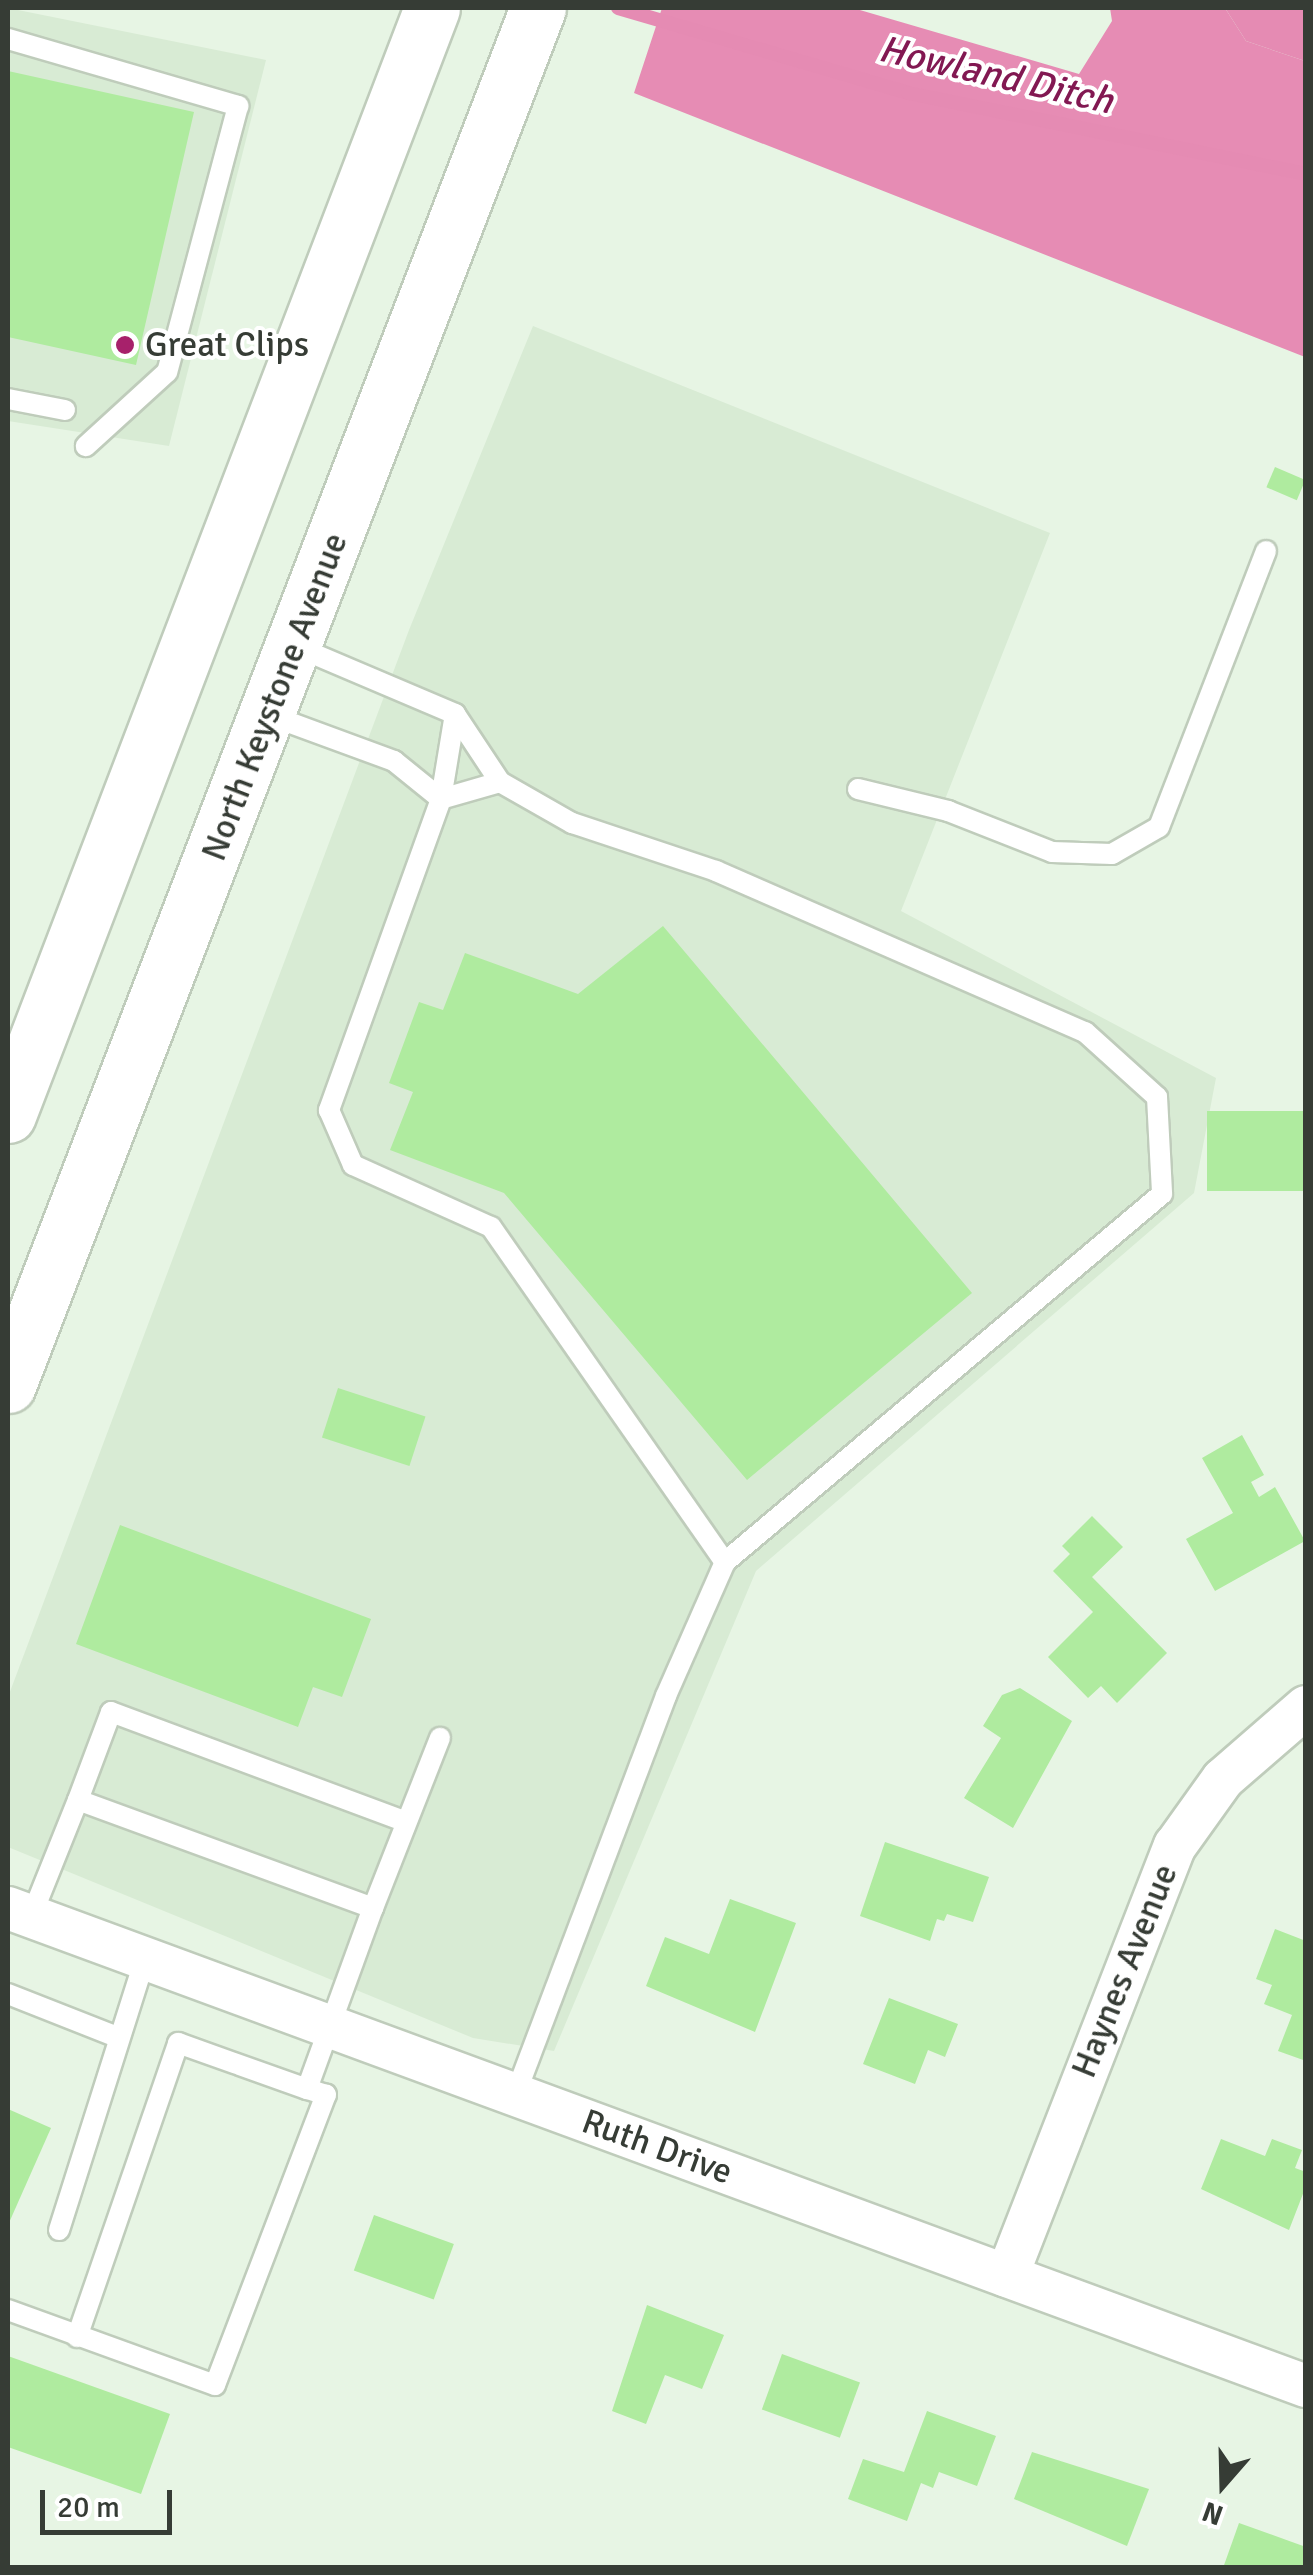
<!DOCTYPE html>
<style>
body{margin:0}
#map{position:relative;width:1313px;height:2575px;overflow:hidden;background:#e7f5e4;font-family:Signika,sans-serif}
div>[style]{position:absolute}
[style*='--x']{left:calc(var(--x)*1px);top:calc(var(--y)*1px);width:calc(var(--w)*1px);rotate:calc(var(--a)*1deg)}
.built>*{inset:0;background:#d8ebd4}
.forest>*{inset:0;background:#e68cb4}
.water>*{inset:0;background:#e58bb3}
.stream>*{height:14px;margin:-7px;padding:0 7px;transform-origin:7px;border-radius:7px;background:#e58bb3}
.building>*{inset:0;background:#afeb9f;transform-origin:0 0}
.roads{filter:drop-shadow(2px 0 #bfccbb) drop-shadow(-2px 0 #bfccbb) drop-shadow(0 2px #bfccbb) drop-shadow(0 -2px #bfccbb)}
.service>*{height:20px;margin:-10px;padding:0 10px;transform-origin:10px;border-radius:10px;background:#fff}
.minor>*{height:42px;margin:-21px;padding:0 21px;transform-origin:21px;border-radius:21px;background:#fff}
.primary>*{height:55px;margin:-27.5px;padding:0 27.5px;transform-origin:27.5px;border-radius:27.5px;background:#fff}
.dots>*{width:28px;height:28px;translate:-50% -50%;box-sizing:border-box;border:5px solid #fff;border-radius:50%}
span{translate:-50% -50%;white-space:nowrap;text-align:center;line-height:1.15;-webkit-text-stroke:8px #fff;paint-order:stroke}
.poi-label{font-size:35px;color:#363c35}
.left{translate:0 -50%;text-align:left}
.street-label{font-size:35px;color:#363c35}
.water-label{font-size:38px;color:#821852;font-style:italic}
.frame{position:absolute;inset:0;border:10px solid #363c35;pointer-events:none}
.north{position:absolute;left:1173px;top:2435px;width:100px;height:100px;-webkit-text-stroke:8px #fff;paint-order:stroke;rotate:200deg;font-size:28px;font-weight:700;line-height:40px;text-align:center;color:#363c35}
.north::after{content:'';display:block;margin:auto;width:35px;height:45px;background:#363c35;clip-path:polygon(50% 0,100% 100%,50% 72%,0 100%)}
.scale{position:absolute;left:40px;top:2490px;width:132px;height:45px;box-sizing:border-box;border:5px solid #363c35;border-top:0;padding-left:12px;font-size:30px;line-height:35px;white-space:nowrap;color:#363c35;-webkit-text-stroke:8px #fff;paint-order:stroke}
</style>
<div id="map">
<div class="built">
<div style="clip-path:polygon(8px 8px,266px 60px,169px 446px,8px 421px)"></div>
<div style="clip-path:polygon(533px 326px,1050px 533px,901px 911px,1216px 1078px,1194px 1193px,756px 1571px,554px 2051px,473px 2038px,8px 1847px,8px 1697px,409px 630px)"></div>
</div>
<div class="forest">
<div style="clip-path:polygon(662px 8px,853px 8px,1079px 74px,1112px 21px,1110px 8px,1225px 8px,1246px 41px,1305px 61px,1305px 357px,634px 93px)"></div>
</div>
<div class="water">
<div style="clip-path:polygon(1225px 8px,1305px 8px,1305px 61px,1246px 41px)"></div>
</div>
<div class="stream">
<div style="--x:618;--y:8;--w:302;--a:16.3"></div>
<div style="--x:908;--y:93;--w:406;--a:11.5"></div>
</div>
<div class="building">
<div style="clip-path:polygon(8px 71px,194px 112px,136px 365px,8px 337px)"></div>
<div style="left:1275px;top:467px;width:33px;height:22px;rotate:23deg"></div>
<div style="clip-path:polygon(663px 926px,972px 1293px,747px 1480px,504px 1193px,390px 1150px,413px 1092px,389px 1083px,419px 1002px,443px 1010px,465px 953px,578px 994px)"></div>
<div style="left:1306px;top:1111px;width:80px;height:99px;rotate:90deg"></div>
<div style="left:338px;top:1388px;width:92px;height:52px;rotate:18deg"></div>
<div style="clip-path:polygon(1242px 1435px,1264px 1475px,1251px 1482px,1259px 1497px,1275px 1487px,1305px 1541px,1215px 1591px,1186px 1539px,1233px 1513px,1202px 1458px)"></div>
<div style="clip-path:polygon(1092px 1516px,1123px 1547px,1092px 1577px,1167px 1653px,1117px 1703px,1101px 1686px,1088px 1698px,1048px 1657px,1093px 1612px,1053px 1571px,1070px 1554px,1062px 1546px)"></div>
<div style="clip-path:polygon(120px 1525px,371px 1619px,342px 1697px,313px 1687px,298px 1727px,76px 1644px)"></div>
<div style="clip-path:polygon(1020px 1688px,1072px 1721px,1013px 1828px,964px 1798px,1001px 1738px,983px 1726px,1002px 1695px)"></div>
<div style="clip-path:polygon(885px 1842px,989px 1877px,973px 1922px,947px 1914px,944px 1921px,937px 1919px,930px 1941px,860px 1916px)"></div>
<div style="clip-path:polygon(730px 1899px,796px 1923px,755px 2032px,646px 1986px,665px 1937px,709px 1954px)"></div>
<div style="clip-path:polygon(1275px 1929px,1306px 1941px,1306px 2061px,1278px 2051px,1292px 2015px,1264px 2004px,1272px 1985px,1256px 1979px)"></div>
<div style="clip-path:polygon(889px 1998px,958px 2024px,945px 2057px,928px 2050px,915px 2084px,863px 2064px)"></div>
<div style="clip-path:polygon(8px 2109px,51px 2128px,8px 2225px)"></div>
<div style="clip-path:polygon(1221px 2139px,1265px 2156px,1272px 2139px,1302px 2150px,1295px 2168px,1306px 2172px,1306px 2186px,1289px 2230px,1201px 2189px)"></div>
<div style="left:374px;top:2215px;width:85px;height:59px;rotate:20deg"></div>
<div style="clip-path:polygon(647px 2305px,724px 2335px,702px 2389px,665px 2375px,646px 2424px,612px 2411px)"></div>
<div style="left:782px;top:2354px;width:83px;height:59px;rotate:20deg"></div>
<div style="clip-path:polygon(8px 2356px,170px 2414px,141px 2494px,8px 2447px)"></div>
<div style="clip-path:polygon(927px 2411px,996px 2436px,977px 2486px,939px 2472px,933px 2488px,921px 2483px,907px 2521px,848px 2499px,863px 2459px,904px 2472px)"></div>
<div style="clip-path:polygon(1032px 2452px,1149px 2489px,1127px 2546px,1014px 2499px)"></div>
<div style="clip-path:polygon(1239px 2523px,1306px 2547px,1306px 2568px,1223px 2568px)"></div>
</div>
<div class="roads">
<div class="service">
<div style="--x:8;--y:39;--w:240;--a:16.2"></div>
<div style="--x:238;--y:106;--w:275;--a:104.9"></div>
<div style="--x:167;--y:372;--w:110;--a:137.6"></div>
<div style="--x:8;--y:399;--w:58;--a:10.9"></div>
<div style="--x:295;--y:646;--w:174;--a:23"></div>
<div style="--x:455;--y:714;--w:82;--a:56.5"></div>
<div style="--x:500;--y:782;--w:83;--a:29.7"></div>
<div style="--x:572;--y:823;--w:152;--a:18.4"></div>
<div style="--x:716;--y:871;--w:403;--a:23.6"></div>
<div style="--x:1085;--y:1032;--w:97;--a:42.1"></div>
<div style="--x:1157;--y:1097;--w:97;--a:87"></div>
<div style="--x:1162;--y:1194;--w:571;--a:139.9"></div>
<div style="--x:455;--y:714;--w:86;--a:99.4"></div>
<div style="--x:441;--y:799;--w:61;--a:-16.1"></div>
<div style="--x:269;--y:715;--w:133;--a:20.2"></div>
<div style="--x:394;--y:761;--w:60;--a:39"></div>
<div style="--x:441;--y:799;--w:331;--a:109.8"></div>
<div style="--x:329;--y:1110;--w:60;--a:66.4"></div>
<div style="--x:353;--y:1165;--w:151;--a:24.2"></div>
<div style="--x:491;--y:1227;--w:409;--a:55.1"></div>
<div style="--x:725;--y:1562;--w:146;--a:113.8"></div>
<div style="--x:666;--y:1696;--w:427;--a:110.7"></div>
<div style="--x:858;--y:789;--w:93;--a:13.7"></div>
<div style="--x:948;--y:811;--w:112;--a:21.5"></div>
<div style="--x:1052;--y:852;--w:60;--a:1.9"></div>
<div style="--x:1112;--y:854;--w:54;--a:-29.9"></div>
<div style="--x:1159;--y:827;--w:296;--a:-68.8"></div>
<div style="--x:78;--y:1800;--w:94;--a:-69.4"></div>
<div style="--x:111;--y:1712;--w:315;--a:20.4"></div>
<div style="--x:373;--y:1908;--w:183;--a:-68.5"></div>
<div style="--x:8;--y:1994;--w:117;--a:21.5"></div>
<div style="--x:59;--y:2230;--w:284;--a:-72.4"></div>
<div style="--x:8;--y:2310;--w:220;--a:19.9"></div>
<div style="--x:215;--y:2385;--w:311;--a:-69.1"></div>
<div style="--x:326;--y:2095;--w:20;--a:-162"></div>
<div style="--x:307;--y:2089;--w:193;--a:-70"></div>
<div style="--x:373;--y:1908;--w:314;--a:-159.9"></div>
<div style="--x:78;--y:1800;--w:126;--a:111.9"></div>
<div style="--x:77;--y:2337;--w:311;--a:-71"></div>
<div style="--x:178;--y:2043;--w:137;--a:19.6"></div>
</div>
<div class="minor">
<div style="--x:8;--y:1908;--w:1383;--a:20.22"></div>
<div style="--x:1007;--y:2276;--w:462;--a:-68.7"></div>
<div style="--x:1175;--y:1846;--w:82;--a:-54.4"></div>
<div style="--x:1223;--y:1779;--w:110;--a:-40.9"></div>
</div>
<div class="primary">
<div style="--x:8;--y:1115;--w:1185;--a:-69.04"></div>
<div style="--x:8;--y:1385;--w:1475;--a:-68.95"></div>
</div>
</div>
<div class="dots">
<div style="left:125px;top:345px;background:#a7216b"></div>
</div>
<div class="poi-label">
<span class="left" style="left:145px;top:345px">Great Clips</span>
</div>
<div class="street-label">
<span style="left:275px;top:697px;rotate:-69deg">North Keystone Avenue</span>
<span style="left:1125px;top:1971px;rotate:-68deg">Haynes Avenue</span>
<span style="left:657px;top:2147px;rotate:20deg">Ruth Drive</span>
</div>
<div class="water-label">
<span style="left:996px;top:75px;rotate:13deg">Howland Ditch</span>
</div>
<div class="frame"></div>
<div class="north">N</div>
<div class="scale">20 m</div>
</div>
